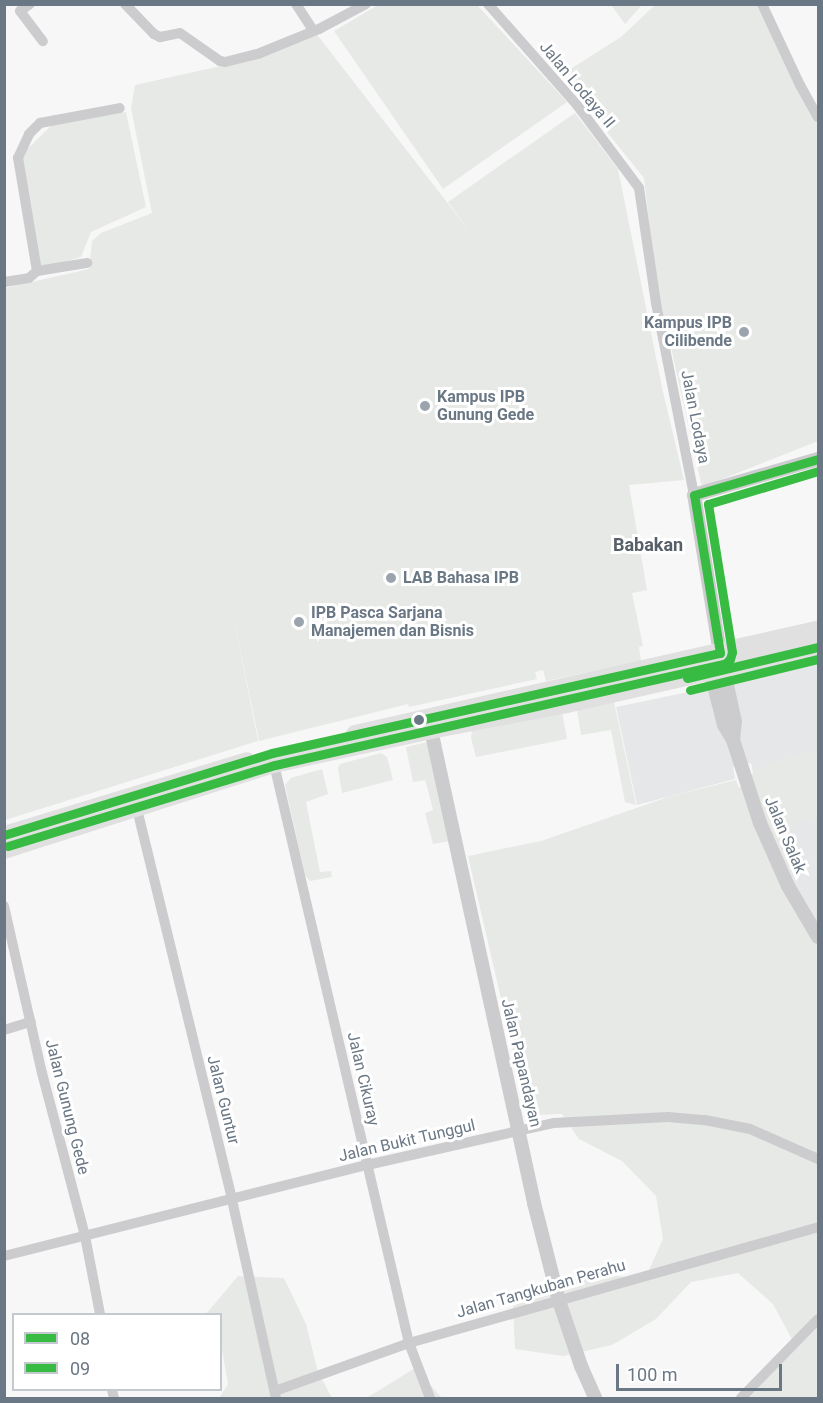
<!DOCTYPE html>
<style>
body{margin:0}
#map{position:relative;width:823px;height:1403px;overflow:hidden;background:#f7f7f7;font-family:Roboto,sans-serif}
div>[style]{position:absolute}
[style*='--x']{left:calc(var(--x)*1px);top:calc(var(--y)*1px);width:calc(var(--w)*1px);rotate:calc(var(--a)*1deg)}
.built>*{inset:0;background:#e6e7e8}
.green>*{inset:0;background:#e6e9e5}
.minor>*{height:10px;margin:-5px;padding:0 5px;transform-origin:5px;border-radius:5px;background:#ccccce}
.tertiary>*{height:14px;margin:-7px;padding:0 7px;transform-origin:7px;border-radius:7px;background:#ccccce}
.trunk>*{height:18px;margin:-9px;padding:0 9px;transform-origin:9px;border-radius:9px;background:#e0e0e1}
.bus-1>*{height:9px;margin:-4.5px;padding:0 4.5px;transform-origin:4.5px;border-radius:4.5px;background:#37bb42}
.bus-2>*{height:9px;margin:-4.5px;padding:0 4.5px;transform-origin:4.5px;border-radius:4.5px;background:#37bb42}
.dots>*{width:16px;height:16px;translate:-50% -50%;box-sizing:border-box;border:3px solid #fff;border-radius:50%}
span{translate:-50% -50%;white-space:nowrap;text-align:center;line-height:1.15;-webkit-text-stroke:6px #fff;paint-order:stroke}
.street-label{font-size:16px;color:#6a7784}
.poi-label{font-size:16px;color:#6a7784;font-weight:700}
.right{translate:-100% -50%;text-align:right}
.left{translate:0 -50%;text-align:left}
.neighbourhood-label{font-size:18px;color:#576069;font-weight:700}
.frame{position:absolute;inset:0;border:6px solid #6a7784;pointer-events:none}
.legend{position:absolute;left:12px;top:1313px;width:210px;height:78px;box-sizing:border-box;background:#fff;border:2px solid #c3c9ce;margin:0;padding:8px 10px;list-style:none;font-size:18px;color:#6a7784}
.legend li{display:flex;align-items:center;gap:12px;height:30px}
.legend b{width:30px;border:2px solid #c3c9ce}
.scale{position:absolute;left:616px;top:1364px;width:166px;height:27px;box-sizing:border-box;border:3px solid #6a7784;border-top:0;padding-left:8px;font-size:18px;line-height:21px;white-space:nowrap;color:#6a7784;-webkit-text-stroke:4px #fff;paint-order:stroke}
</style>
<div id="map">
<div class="built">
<div style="clip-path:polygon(818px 655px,818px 933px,769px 849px,751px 763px,733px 767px,735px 779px,637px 805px,616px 707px,722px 685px)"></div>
</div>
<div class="green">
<div style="clip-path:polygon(378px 5px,477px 5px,567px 102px,443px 189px,334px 31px)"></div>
<div style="clip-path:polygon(611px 5px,642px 5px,625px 24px)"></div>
<div style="clip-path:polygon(655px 5px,760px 5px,798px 90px,818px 126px,818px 441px,702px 487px,656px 280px,644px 178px,561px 75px,621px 37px)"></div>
<div style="clip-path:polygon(315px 32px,470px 232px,448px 202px,575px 113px,618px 169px,663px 392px,684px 480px,629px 485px,647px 590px,632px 593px,643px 646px,639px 647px,641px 661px,546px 681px,543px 670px,535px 672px,537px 679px,409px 707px,408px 704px,259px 741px,232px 610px,258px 741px,5px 820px,5px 288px,89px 269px,92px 241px,101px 233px,152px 213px,131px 108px,135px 85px,253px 59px)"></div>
<div style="clip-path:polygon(126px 112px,146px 207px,91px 232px,81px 257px,40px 269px,18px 158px,53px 124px)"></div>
<div style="clip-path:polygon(614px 702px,636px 805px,625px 802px,611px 730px,581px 735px,577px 710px)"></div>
<div style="clip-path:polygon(562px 712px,567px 739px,476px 757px,471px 738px,472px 731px)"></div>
<div style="clip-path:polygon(428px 742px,450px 841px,433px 844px,425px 813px,433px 810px,428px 790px,425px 780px,413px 782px,406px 747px)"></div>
<div style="clip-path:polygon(381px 753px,387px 757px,393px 780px,342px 793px,338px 768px,340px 764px)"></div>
<div style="clip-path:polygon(802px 753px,818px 753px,818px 816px,791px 822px,787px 873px,818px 933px,818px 1398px,738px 1398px,795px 1345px,773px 1304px,738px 1273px,691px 1282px,656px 1319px,612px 1345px,563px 1356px,515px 1349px,513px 1306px,552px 1285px,594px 1271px,644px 1281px,663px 1239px,656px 1196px,622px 1161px,579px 1139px,562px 1114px,528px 1115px,468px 856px,541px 841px,671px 796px,736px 780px,739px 788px,758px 768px)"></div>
<div style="clip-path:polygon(322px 769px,328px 794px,306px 802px,320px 872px,331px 871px,332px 877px,310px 881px,305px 875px,285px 785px,291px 778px)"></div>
<div style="clip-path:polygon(238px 1276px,284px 1278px,306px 1324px,318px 1372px,332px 1398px,219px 1398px,228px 1384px,221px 1344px,220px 1314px,206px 1314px)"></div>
<div style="clip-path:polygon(415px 1368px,442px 1398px,366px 1398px,378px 1391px)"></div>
</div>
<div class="minor">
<div style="--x:30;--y:4;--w:12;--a:145"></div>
<div style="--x:20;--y:11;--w:38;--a:53"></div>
<div style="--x:125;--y:4;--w:42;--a:46"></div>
<div style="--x:154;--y:34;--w:7;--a:27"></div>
<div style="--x:160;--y:37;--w:20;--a:-11"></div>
<div style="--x:180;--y:33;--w:49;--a:35"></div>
<div style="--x:220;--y:61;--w:5;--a:11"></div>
<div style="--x:225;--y:62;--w:36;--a:-14"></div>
<div style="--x:260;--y:53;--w:64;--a:-22.1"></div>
<div style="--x:319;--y:29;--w:53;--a:-28"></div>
<div style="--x:296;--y:4;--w:31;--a:57"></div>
<div style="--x:488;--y:4;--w:135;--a:48.6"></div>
<div style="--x:577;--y:105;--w:104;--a:53.2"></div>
<div style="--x:639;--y:188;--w:116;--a:81.6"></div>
<div style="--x:656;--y:303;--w:196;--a:78.8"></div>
<div style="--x:762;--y:4;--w:89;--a:64.9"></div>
<div style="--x:800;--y:85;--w:37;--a:61"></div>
<div style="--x:37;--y:271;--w:51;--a:-9.1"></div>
<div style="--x:4;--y:282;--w:25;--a:-9"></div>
<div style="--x:29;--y:278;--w:11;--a:-41"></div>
<div style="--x:37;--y:271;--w:115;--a:-99.5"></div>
<div style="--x:18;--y:158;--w:26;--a:-65"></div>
<div style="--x:29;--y:134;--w:16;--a:-45"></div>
<div style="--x:40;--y:123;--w:81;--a:-10.6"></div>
<div style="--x:274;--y:764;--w:595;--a:76.88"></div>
<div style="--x:409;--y:1343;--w:59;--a:69.1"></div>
<div style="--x:137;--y:809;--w:402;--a:76.3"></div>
<div style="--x:232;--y:1200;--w:203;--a:77.5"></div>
<div style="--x:4;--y:906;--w:171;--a:77.2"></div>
<div style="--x:42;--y:1073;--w:169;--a:75.2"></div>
<div style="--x:85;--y:1236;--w:79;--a:79.1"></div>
<div style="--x:4;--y:1030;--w:28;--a:-17"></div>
<div style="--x:4;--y:1256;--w:374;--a:-14.1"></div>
<div style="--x:367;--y:1165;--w:192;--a:-12.7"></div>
<div style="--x:554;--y:1123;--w:114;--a:-3"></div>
<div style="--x:668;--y:1117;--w:37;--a:5"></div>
<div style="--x:705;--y:1120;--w:46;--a:11.3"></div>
<div style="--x:750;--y:1129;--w:74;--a:23.8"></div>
<div style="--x:112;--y:1390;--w:8;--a:76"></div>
<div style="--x:275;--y:1391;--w:142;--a:-19.7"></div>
<div style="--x:409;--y:1343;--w:425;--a:-15.8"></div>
<div style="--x:741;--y:1398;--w:110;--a:-45.7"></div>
</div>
<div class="tertiary">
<div style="--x:708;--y:662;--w:65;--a:75.7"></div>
<div style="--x:724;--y:725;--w:17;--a:59"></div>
<div style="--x:733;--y:740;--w:87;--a:72"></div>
<div style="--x:760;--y:823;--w:69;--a:66"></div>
<div style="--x:788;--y:886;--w:59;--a:59.5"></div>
<div style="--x:431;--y:730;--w:484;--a:77.7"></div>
<div style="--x:534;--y:1203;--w:101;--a:75.7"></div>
<div style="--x:559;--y:1301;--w:69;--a:71.3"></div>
<div style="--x:581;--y:1366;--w:35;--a:66"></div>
<div style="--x:733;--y:740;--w:18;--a:-84"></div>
<div style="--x:735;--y:722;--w:71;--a:-102.3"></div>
<div style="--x:720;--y:653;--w:160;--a:-99.3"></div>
<div style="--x:694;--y:495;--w:129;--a:-16.2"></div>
</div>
<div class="trunk">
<div style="--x:355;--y:734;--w:475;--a:-12.7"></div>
<div style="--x:4;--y:835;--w:254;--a:-16.9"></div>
<div style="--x:4;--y:850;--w:283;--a:-17.7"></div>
<div style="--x:274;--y:764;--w:161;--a:-12.2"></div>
<div style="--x:431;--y:730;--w:138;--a:-10.8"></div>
<div style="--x:567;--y:704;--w:257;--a:-12.8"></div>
</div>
<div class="bus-1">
<div style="--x:687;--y:678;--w:135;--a:-13.3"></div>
<div style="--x:4;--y:835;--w:280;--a:-17"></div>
<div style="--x:272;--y:753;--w:459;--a:-12.6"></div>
<div style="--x:720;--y:653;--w:160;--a:-99.3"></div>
<div style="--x:694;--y:495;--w:129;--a:-16.2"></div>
</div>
<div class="bus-2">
<div style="--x:690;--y:690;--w:132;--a:-13.6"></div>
<div style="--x:8;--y:846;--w:279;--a:-16.9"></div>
<div style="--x:275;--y:765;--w:461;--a:-12.7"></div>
<div style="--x:725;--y:664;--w:7;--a:-45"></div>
<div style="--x:730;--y:659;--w:7;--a:-74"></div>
<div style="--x:732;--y:652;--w:150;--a:-99.2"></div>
<div style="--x:708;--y:504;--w:115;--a:-16.7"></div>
</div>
<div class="dots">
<div style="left:744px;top:332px;background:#9ba4ac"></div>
<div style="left:425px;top:406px;background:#9ba4ac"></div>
<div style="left:391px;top:578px;background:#9ba4ac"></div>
<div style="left:299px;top:622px;background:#9ba4ac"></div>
<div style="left:419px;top:720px;background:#6a7784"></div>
</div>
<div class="street-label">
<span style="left:577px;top:85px;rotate:50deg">Jalan Lodaya II</span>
<span style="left:695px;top:417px;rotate:79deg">Jalan Lodaya</span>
<span style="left:785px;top:835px;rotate:67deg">Jalan Salak</span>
<span style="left:521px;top:1063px;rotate:77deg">Jalan Papandayan</span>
<span style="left:363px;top:1079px;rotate:77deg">Jalan Cikuray</span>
<span style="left:223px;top:1100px;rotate:76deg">Jalan Guntur</span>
<span style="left:67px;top:1107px;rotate:76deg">Jalan Gunung Gede</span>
<span style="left:407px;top:1141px;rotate:-13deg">Jalan Bukit Tunggul</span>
<span style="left:541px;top:1289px;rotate:-16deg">Jalan Tangkuban Perahu</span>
</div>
<div class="poi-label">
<span class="right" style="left:732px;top:332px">Kampus IPB<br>Cilibende</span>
<span class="left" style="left:437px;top:406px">Kampus IPB<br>Gunung Gede</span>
<span class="left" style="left:403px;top:578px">LAB Bahasa IPB</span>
<span class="left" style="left:311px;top:622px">IPB Pasca Sarjana<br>Manajemen dan Bisnis</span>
</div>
<div class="neighbourhood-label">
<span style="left:648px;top:545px">Babakan</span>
</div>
<div class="frame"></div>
<ul class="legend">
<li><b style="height:8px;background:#37bb42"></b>08</li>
<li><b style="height:8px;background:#37bb42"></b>09</li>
</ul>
<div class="scale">100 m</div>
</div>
